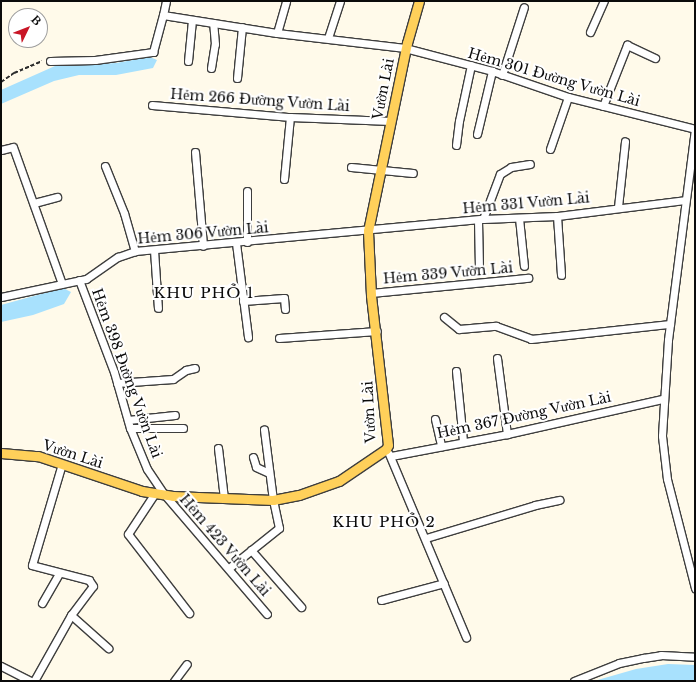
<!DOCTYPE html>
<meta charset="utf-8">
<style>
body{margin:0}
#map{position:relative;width:696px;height:682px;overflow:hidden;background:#fffaea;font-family:"Libre Baskerville",serif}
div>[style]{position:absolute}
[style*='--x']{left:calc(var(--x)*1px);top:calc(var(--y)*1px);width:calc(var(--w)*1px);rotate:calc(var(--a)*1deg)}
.water>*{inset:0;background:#a8e1fd}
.path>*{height:1.5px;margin-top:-0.75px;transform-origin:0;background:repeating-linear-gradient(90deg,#2d2d2d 0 4px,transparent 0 6px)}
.roads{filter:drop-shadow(1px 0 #3e3e3e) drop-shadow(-1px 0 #3e3e3e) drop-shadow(0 1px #3e3e3e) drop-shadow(0 -1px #3e3e3e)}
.minor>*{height:7px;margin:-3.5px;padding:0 3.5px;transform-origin:3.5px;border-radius:3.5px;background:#fff}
.major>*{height:9px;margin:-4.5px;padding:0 4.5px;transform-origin:4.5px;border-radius:4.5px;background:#ffd05a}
span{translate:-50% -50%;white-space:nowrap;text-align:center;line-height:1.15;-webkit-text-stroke:4px #fff;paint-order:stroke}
.street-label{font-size:14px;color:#0b0b0b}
.neighbourhood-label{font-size:15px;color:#0b0b0b;letter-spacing:1px}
.frame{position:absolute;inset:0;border:2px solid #0b0b0b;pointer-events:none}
.north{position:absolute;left:8px;top:8px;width:40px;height:40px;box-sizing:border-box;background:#fff;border:1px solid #9d9d9d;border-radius:50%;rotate:47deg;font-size:11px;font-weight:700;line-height:16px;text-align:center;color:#0b0b0b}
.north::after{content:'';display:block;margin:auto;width:14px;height:18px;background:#c91626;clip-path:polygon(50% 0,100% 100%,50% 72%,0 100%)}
</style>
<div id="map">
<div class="water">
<div style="clip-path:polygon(150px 57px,157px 60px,153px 68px,116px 75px,79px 75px,54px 81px,1px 104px,1px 90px,55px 66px,116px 63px)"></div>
<div style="clip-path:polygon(63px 288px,71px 292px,64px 304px,33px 315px,1px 322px,1px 305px)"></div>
<div style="clip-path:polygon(668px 664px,695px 665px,695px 681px,594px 681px,636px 669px)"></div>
</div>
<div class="path">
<div style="--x:1;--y:82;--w:16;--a:-35"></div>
<div style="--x:14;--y:73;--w:30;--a:-23"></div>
</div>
<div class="roads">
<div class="minor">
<div style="--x:166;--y:1;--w:14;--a:102"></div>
<div style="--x:163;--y:15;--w:115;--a:9"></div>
<div style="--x:277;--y:33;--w:129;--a:6.7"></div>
<div style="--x:405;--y:48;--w:90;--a:14.8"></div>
<div style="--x:492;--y:71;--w:80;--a:18.9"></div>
<div style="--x:568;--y:97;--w:131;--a:14.1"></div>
<div style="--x:590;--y:32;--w:34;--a:-66"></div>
<div style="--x:277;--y:33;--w:33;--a:-74"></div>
<div style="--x:328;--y:38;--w:39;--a:-72"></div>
<div style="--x:50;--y:61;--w:45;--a:-1.3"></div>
<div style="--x:95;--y:60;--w:59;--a:-7.9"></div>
<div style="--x:153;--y:52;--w:38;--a:-75"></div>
<div style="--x:188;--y:61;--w:41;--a:-84.4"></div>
<div style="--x:211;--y:68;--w:24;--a:-81"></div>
<div style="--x:215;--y:44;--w:21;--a:-95"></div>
<div style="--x:502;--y:75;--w:71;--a:-72.1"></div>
<div style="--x:237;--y:78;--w:51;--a:-84.4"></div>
<div style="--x:152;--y:105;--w:139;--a:5"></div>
<div style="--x:290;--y:117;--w:101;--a:2.3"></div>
<div style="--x:603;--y:106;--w:66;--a:-68.5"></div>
<div style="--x:627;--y:45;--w:31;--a:25"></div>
<div style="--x:695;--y:129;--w:213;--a:97.3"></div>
<div style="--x:668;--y:340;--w:96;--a:93.6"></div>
<div style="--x:662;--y:436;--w:43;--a:83.4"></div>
<div style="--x:667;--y:479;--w:113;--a:75.6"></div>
<div style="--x:477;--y:134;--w:65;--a:-76.6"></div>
<div style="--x:456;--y:145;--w:24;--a:-83"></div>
<div style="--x:459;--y:121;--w:57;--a:-77.9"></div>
<div style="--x:550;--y:149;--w:55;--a:-70.9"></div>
<div style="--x:1;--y:150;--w:12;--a:-14"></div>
<div style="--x:13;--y:147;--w:145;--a:70.3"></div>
<div style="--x:195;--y:152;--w:94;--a:85.1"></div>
<div style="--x:105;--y:166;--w:51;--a:68"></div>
<div style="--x:124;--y:213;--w:40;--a:74"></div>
<div style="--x:351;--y:167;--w:62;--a:5.5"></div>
<div style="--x:284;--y:179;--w:62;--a:-84.5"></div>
<div style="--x:247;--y:191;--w:51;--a:90"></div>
<div style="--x:34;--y:203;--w:24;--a:-15"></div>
<div style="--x:618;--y:207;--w:66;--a:-83.9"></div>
<div style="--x:557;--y:216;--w:59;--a:86.1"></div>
<div style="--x:519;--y:218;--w:48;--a:84.1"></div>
<div style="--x:483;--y:219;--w:48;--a:-69.3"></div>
<div style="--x:500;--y:174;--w:13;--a:-32"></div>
<div style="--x:511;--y:167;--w:19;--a:-9"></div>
<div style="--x:478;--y:220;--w:46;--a:88.8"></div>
<div style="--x:236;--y:243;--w:95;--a:82.7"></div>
<div style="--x:154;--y:250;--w:58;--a:86.1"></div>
<div style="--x:79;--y:280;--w:98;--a:69.2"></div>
<div style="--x:114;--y:372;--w:58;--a:74.1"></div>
<div style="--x:130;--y:428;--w:44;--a:67.5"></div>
<div style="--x:147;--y:469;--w:30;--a:56"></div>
<div style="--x:164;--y:494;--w:158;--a:49.4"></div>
<div style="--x:371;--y:293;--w:158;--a:-5.5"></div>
<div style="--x:1;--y:297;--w:87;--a:-12"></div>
<div style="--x:86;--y:279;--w:39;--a:-35"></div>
<div style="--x:118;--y:257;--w:18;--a:-19"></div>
<div style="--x:135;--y:251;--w:349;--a:-5.3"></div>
<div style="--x:483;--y:219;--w:74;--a:-2.3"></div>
<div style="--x:557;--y:216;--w:129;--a:-7.1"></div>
<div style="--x:243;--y:301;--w:41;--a:-4.2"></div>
<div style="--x:284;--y:298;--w:11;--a:85"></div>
<div style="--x:444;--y:317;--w:19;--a:39"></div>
<div style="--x:459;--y:329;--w:37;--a:-5"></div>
<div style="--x:496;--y:326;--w:37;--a:20"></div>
<div style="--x:531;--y:339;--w:140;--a:-6.2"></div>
<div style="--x:279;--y:338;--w:98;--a:-4.1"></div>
<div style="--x:497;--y:358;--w:77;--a:82.5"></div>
<div style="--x:456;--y:371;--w:70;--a:84.3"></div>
<div style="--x:117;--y:383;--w:56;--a:-4.1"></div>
<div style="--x:173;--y:379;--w:16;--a:-35"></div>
<div style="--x:186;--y:370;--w:9;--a:-13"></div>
<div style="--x:435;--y:419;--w:28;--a:77"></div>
<div style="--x:128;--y:420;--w:47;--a:-6.1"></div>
<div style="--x:130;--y:428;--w:53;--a:0"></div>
<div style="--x:218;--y:448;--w:50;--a:83.2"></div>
<div style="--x:389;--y:454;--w:199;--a:67.2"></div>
<div style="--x:391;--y:456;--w:118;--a:-10.7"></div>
<div style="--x:507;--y:434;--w:159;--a:-12.7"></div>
<div style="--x:253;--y:457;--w:10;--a:73"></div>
<div style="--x:256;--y:467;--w:14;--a:25"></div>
<div style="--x:155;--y:493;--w:49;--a:123.4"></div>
<div style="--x:128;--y:534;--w:100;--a:52.3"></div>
<div style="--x:426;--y:538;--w:114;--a:-16.8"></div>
<div style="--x:535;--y:505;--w:25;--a:-12"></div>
<div style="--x:251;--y:550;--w:76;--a:48.7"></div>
<div style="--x:229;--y:568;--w:64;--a:-38.7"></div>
<div style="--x:279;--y:528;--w:29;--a:-102"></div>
<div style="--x:273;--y:500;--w:71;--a:-97.3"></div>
<div style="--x:381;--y:600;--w:65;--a:-15.1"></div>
<div style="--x:42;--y:603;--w:34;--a:-60"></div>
<div style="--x:71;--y:615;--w:50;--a:41.7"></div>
<div style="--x:1;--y:666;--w:34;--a:27"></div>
<div style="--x:34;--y:681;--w:76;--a:-60.7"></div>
<div style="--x:71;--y:615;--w:36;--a:-53"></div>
<div style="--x:93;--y:586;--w:7;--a:-124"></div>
<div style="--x:89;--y:580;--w:59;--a:-165.3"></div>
<div style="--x:32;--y:565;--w:105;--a:-73.5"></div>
<div style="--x:174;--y:681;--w:21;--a:-53"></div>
<div style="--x:574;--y:681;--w:48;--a:-21.8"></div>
<div style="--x:619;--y:663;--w:25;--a:-12"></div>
<div style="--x:643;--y:658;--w:18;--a:-9"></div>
<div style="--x:661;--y:655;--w:34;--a:3"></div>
</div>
<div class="major">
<div style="--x:1;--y:453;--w:37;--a:5"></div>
<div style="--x:38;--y:456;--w:110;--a:18.6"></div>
<div style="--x:142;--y:491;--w:31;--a:9"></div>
<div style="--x:173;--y:496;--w:100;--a:2.3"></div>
<div style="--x:273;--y:500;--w:26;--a:-11"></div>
<div style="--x:299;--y:495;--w:42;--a:-19.3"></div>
<div style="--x:339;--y:481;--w:57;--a:-34.2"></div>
<div style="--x:386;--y:449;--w:4;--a:-63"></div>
<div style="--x:388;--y:445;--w:151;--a:-96.5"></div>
<div style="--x:371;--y:295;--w:64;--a:-92.7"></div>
<div style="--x:368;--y:231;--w:192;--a:-78.3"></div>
<div style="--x:407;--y:43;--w:44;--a:-74.1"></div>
</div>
</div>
<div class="street-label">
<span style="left:554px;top:77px;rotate:16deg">Hẻm 301 Đường Vườn Lài</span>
<span style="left:383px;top:89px;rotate:-79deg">Vườn Lài</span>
<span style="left:260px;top:100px;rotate:4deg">Hẻm 266 Đường Vườn Lài</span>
<span style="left:526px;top:203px;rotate:-5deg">Hẻm 331 Vườn Lài</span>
<span style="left:203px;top:233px;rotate:-5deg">Hẻm 306 Vườn Lài</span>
<span style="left:448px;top:273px;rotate:-5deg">Hẻm 339 Vườn Lài</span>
<span style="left:127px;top:373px;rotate:70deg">Hẻm 398 Đường Vườn Lài</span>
<span style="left:369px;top:412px;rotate:-93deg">Vườn Lài</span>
<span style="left:524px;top:415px;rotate:-12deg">Hẻm 367 Đường Vườn Lài</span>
<span style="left:73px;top:454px;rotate:18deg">Vườn Lài</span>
<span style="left:225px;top:545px;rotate:49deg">Hẻm 423 Vườn Lài</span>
</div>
<div class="neighbourhood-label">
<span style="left:204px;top:293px">KHU PHỐ 1</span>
<span style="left:384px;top:522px">KHU PHỐ 2</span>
</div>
<div class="frame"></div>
<div class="north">B</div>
</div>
